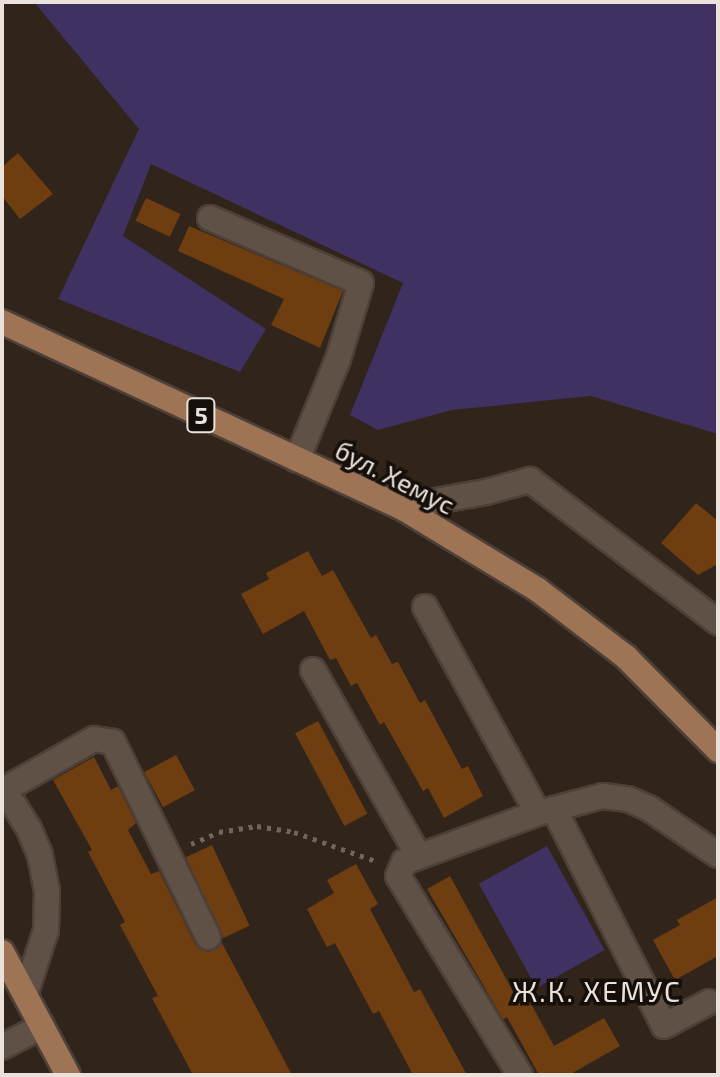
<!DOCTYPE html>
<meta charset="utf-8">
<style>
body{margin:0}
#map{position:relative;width:720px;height:1077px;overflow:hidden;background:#31241a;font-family:"Exo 2",sans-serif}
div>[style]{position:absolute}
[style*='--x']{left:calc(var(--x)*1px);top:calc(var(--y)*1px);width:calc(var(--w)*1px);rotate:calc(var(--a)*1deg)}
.green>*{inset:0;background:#3f3161;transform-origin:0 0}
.building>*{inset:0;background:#6e3d10;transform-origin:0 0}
.path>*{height:5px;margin-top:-2.5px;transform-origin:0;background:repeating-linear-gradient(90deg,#71655c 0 4px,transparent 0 10px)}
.roads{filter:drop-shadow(2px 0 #4c4039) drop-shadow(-2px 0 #4c4039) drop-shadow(0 2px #4c4039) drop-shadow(0 -2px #4c4039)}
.minor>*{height:24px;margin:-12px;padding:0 12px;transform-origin:12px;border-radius:12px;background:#605146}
.major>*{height:24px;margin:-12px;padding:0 12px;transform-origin:12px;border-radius:12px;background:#9e7454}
span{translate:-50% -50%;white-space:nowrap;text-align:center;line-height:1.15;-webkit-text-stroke:7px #150f0a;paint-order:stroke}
.shield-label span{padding:2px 6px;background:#150f0a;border:2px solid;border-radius:6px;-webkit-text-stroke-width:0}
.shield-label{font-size:24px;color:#ece2dc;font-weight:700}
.street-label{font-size:26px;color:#ece2dc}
.neighbourhood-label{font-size:28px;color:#ece2dc;letter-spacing:2px}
.frame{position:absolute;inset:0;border:4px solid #ece2dc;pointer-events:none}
</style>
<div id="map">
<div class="green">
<div style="clip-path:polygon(34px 2px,718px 2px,718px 434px,591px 396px,452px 410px,378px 430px,350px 415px,403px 283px,151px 164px,123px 236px,266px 329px,240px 372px,58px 299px,139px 129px)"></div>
<div style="left:547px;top:846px;width:119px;height:78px;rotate:61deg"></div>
</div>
<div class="building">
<div style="clip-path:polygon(18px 153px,53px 194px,20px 219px,2px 196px,2px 167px)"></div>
<div style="left:146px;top:198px;width:38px;height:25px;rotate:25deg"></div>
<div style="clip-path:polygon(189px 226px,343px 291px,320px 348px,271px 325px,284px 299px,178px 251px)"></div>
<div style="clip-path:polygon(696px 503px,718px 521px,718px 564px,698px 575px,661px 543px)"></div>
<div style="clip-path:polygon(308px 551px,322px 576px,333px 570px,371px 638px,376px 635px,392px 664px,398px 662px,420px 703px,425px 700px,462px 769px,468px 766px,483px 796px,444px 818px,428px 788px,423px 791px,384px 722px,380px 725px,357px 683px,351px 686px,336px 658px,330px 660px,304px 611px,263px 634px,241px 594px,269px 579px,266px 573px)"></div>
<div style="left:318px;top:721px;width:105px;height:26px;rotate:62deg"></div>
<div style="left:176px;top:755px;width:40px;height:36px;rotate:62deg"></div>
<div style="clip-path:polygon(94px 757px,111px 790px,118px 786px,136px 823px,128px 830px,151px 874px,159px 871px,195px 944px,208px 952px,222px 943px,292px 1075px,193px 1075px,152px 998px,158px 996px,120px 925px,125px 922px,88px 852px,92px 850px,53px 780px)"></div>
<div style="left:212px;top:845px;width:89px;height:29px;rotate:65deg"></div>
<div style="clip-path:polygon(356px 864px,378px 904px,370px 909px,414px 992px,420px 989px,467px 1075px,413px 1075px,379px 1011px,373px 1014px,335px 943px,327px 947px,307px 909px,334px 893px,327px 880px)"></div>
<div style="clip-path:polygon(450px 876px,521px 1006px,530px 1002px,554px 1046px,604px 1018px,620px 1046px,569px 1075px,539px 1075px,507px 1017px,503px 1019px,427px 889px)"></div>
<div style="clip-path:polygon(718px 897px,718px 956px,675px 980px,653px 940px,680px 925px,677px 920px)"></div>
</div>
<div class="path">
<div style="--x:191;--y:844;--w:30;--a:-23"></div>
<div style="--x:219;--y:832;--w:38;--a:-9"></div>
<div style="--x:257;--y:826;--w:37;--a:9"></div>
<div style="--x:294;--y:832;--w:87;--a:19.5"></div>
</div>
<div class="roads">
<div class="minor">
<div style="--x:210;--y:218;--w:164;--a:23.3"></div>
<div style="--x:361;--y:283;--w:79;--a:106.8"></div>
<div style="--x:338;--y:359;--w:109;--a:112.1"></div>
<div style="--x:401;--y:507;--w:86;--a:-10"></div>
<div style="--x:486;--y:492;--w:46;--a:-15.3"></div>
<div style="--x:530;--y:480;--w:236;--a:37.1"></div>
<div style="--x:425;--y:607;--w:235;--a:61.3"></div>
<div style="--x:313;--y:670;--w:213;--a:60.4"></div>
<div style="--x:2;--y:791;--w:106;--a:-29.5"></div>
<div style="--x:94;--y:739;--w:19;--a:9"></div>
<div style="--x:113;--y:742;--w:217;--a:64"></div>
<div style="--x:2;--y:793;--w:17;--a:45"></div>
<div style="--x:14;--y:805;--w:28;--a:58"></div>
<div style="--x:29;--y:829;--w:28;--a:67"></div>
<div style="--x:40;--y:855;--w:36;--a:79"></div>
<div style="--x:47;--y:890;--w:40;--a:91.4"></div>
<div style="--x:46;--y:930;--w:68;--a:107.9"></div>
<div style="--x:554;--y:809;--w:243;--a:63.1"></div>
<div style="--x:664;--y:1026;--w:51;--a:-28.1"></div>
<div style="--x:2;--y:1047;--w:45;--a:-27.7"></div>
<div style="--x:520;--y:1075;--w:233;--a:-121.5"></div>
<div style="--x:398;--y:876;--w:15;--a:-67"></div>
<div style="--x:404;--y:862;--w:143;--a:-20.1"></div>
<div style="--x:538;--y:813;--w:67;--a:-14.7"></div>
<div style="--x:603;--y:796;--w:25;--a:7"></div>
<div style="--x:628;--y:799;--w:24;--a:24"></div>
<div style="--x:650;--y:809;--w:82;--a:34.1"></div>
</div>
<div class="major">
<div style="--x:2;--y:322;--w:440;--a:24.9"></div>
<div style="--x:401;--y:507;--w:160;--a:31.2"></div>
<div style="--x:538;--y:590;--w:111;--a:37.3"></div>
<div style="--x:626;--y:657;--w:131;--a:45.3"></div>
<div style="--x:2;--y:952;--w:140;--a:61.8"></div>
</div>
</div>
<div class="shield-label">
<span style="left:201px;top:415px">5</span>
</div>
<div class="street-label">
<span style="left:395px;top:477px;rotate:27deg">бул. Хемус</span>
</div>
<div class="neighbourhood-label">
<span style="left:597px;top:991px">Ж.К. ХЕМУС</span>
</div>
<div class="frame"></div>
</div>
